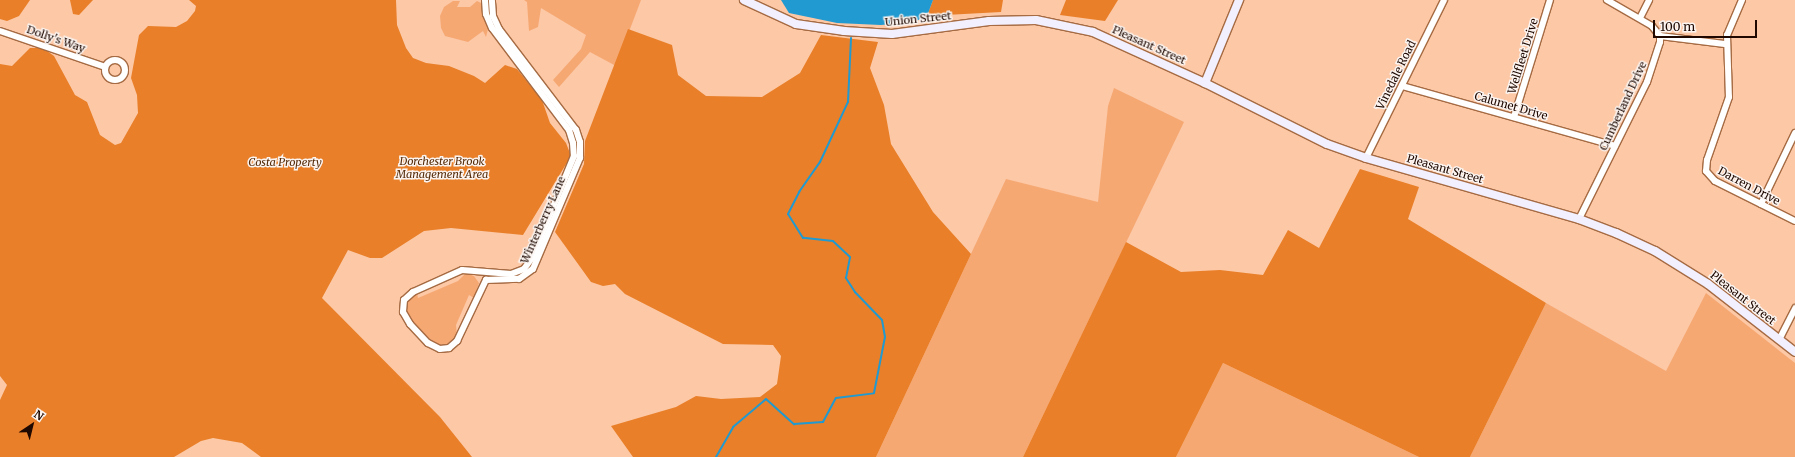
<!DOCTYPE html>
<style>
body{margin:0}
#map{position:relative;width:1795px;height:457px;overflow:hidden;background:#fcc8a6;font-family:Merriweather,serif}
div>[style]{position:absolute}
[style*='--x']{left:calc(var(--x)*1px);top:calc(var(--y)*1px);width:calc(var(--w)*1px);rotate:calc(var(--a)*1deg)}
.green>*{inset:0;background:#f6a873}
.forest>*{inset:0;background:#e97f28}
.water>*{inset:0;background:#209ad0}
.stream>*{height:2px;margin:-1px;padding:0 1px;transform-origin:1px;border-radius:1px;background:#209ad0}
.roads{filter:drop-shadow(1px 0 #a66b43) drop-shadow(-1px 0 #a66b43) drop-shadow(0 1px #a66b43) drop-shadow(0 -1px #a66b43)}
.street>*{height:6px;margin:-3px;padding:0 3px;transform-origin:3px;border-radius:3px;background:#fff}
.street>.ring{margin:-3px;padding:0;box-sizing:content-box;background:none;border:6px solid #fff;border-radius:50%}
.secondary>*{height:8px;margin:-4px;padding:0 4px;transform-origin:4px;border-radius:4px;background:#f2effe}
span{translate:-50% -50%;white-space:nowrap;text-align:center;line-height:1.15;-webkit-text-stroke:3px #fbf4f0;paint-order:stroke}
.street-label{font-size:11px;color:#1e0800}
.park-label{font-size:11px;color:#562c0a;font-style:italic}
.north{position:absolute;left:12px;top:405px;width:40px;height:40px;-webkit-text-stroke:3px #fbf4f0;paint-order:stroke;rotate:35deg;font-size:11px;font-weight:700;line-height:16px;text-align:center;color:#1e0800}
.north::after{content:'';display:block;margin:auto;width:14px;height:18px;background:#1e0800;clip-path:polygon(50% 0,100% 100%,50% 72%,0 100%)}
.scale{position:absolute;left:1653px;top:20px;width:104px;height:18px;box-sizing:border-box;border:2px solid #1e0800;border-top:0;padding-left:5px;font-size:12px;line-height:14px;white-space:nowrap;color:#1e0800;-webkit-text-stroke:3px #fbf4f0;paint-order:stroke}
</style>
<div id="map">
<div class="green">
<div style="clip-path:polygon(524px 0,641px 0,616px 66px,590px 52px,559px 87px,553px 80px,581px 49px,586px 35px,541px 8px,538px 27px,529px 31px,527px 2px)"></div>
<div style="clip-path:polygon(453px 1px,460px 1px,457px 7px,470px 7px,477px 1px,481px 3px,488px 29px,486px 37px,483px 31px,468px 42px,445px 36px,441px 28px,440px 16px,444px 7px)"></div>
<div style="clip-path:polygon(1114px 88px,1184px 122px,1023px 457px,876px 457px,1006px 179px,1098px 202px,1108px 106px)"></div>
<div style="clip-path:polygon(466px 273px,474px 276px,479px 283px,474px 298px,469px 295px,456px 325px,457px 336px,446px 346px,434px 345px,406px 316px,405px 303px,410px 296px,417px 293px,418px 298px,458px 281px)"></div>
<div style="clip-path:polygon(1706px 293px,1795px 363px,1795px 457px,1470px 457px,1546px 303px,1666px 371px)"></div>
<div style="clip-path:polygon(1223px 363px,1419px 457px,1176px 457px)"></div>
</div>
<div class="forest">
<div style="clip-path:polygon(0 0,30px 0,19px 16px,7px 21px,0 19px)"></div>
<div style="clip-path:polygon(70px 0,93px 0,79px 15px,73px 14px)"></div>
<div style="clip-path:polygon(189px 0,396px 0,397px 25px,406px 48px,413px 58px,426px 63px,449px 66px,474px 76px,485px 83px,505px 65px,517px 69px,542px 100px,550px 123px,566px 143px,571px 156px,523px 235px,451px 228px,424px 231px,382px 258px,370px 258px,348px 250px,322px 298px,440px 417px,472px 457px,261px 457px,242px 443px,213px 438px,201px 441px,174px 457px,0 457px,0 400px,7px 385px,0 376px,0 64px,12px 66px,30px 48px,43px 48px,54px 56px,75px 95px,87px 102px,100px 135px,115px 145px,121px 143px,138px 113px,137px 95px,131px 78px,139px 35px,148px 26px,176px 27px,187px 21px,195px 11px,196px 6px)"></div>
<div style="clip-path:polygon(933px 0,1003px 0,1001px 12px,927px 16px)"></div>
<div style="clip-path:polygon(1066px 0,1118px 0,1105px 21px,1060px 15px)"></div>
<div style="clip-path:polygon(628px 29px,672px 45px,678px 75px,706px 96px,762px 97px,800px 73px,821px 35px,878px 42px,870px 68px,884px 105px,891px 144px,933px 212px,971px 254px,876px 457px,633px 457px,611px 426px,676px 407px,696px 396px,721px 399px,760px 397px,777px 384px,781px 356px,773px 345px,723px 344px,625px 294px,615px 284px,603px 286px,591px 282px,555px 232px,584px 164px,585px 141px)"></div>
<div style="clip-path:polygon(1360px 169px,1419px 187px,1408px 219px,1546px 303px,1470px 457px,1419px 457px,1223px 363px,1176px 457px,1023px 457px,1126px 242px,1181px 272px,1220px 270px,1263px 275px,1288px 230px,1319px 248px)"></div>
</div>
<div class="water">
<div style="clip-path:polygon(781px 0,933px 0,927px 16px,914px 22px,881px 25px,837px 23px,789px 13px)"></div>
</div>
<div class="stream">
<div style="--x:716;--y:457;--w:34;--a:-60"></div>
<div style="--x:733;--y:427;--w:43;--a:-40.3"></div>
<div style="--x:766;--y:399;--w:38;--a:42"></div>
<div style="--x:794;--y:424;--w:29;--a:-4"></div>
<div style="--x:823;--y:422;--w:27;--a:-62"></div>
<div style="--x:836;--y:398;--w:38;--a:-7"></div>
<div style="--x:874;--y:393;--w:57;--a:-78.9"></div>
<div style="--x:885;--y:337;--w:17;--a:-100"></div>
<div style="--x:882;--y:320;--w:39;--a:-134"></div>
<div style="--x:855;--y:292;--w:17;--a:-123"></div>
<div style="--x:846;--y:278;--w:21;--a:-79"></div>
<div style="--x:850;--y:257;--w:23;--a:-137"></div>
<div style="--x:833;--y:241;--w:30;--a:-174"></div>
<div style="--x:803;--y:238;--w:28;--a:-122"></div>
<div style="--x:788;--y:214;--w:25;--a:-63"></div>
<div style="--x:799;--y:192;--w:37;--a:-55"></div>
<div style="--x:820;--y:162;--w:66;--a:-65"></div>
<div style="--x:848;--y:102;--w:64;--a:-87.3"></div>
</div>
<div class="roads">
<div class="street">
<div style="--x:485;--y:0;--w:14;--a:86"></div>
<div style="--x:486;--y:14;--w:15;--a:67"></div>
<div style="--x:492;--y:28;--w:128;--a:53"></div>
<div style="--x:569;--y:130;--w:14;--a:73"></div>
<div style="--x:573;--y:143;--w:13;--a:86"></div>
<div style="--x:574;--y:156;--w:110;--a:112.4"></div>
<div style="--x:532;--y:258;--w:14;--a:126"></div>
<div style="--x:524;--y:269;--w:14;--a:159"></div>
<div style="--x:511;--y:274;--w:49;--a:-175.3"></div>
<div style="--x:462;--y:270;--w:54;--a:155.8"></div>
<div style="--x:413;--y:292;--w:12;--a:138"></div>
<div style="--x:404;--y:300;--w:12;--a:95"></div>
<div style="--x:403;--y:312;--w:14;--a:60"></div>
<div style="--x:410;--y:324;--w:26;--a:47"></div>
<div style="--x:428;--y:343;--w:13;--a:27"></div>
<div style="--x:440;--y:349;--w:9;--a:-6"></div>
<div style="--x:449;--y:348;--w:11;--a:-41"></div>
<div style="--x:457;--y:341;--w:68;--a:-64.6"></div>
<div style="--x:486;--y:280;--w:33;--a:-2"></div>
<div style="--x:519;--y:279;--w:17;--a:-36"></div>
<div style="--x:533;--y:269;--w:121;--a:-67.1"></div>
<div style="--x:580;--y:158;--w:16;--a:-90"></div>
<div style="--x:580;--y:142;--w:13;--a:-108"></div>
<div style="--x:576;--y:130;--w:127;--a:-127.3"></div>
<div style="--x:499;--y:29;--w:14;--a:-115"></div>
<div style="--x:493;--y:16;--w:16;--a:-94"></div>
<div style="--x:1742;--y:0;--w:38;--a:113"></div>
<div style="--x:1727;--y:35;--w:62;--a:88.2"></div>
<div style="--x:1729;--y:97;--w:67;--a:109.2"></div>
<div style="--x:1707;--y:160;--w:11;--a:95"></div>
<div style="--x:1706;--y:171;--w:13;--a:48"></div>
<div style="--x:1715;--y:181;--w:89;--a:26.6"></div>
<div style="--x:1640;--y:18;--w:20;--a:-63"></div>
<div style="--x:0;--y:31;--w:111;--a:18.9"></div>
<div style="--x:1660;--y:36;--w:65;--a:7"></div>
<div class="ring" style="left:105px;top:60px;width:14px;height:14px"></div>
<div style="--x:1402;--y:86;--w:221;--a:15.7"></div>
<div style="--x:1514;--y:117;--w:122;--a:-72.9"></div>
<div style="--x:1366;--y:158;--w:176;--a:-63.7"></div>
<div style="--x:1761;--y:204;--w:79;--a:-64.4"></div>
<div style="--x:1579;--y:219;--w:153;--a:-63.6"></div>
<div style="--x:1647;--y:82;--w:42;--a:-72"></div>
<div style="--x:1660;--y:42;--w:6;--a:-90"></div>
<div style="--x:1660;--y:36;--w:13;--a:-129"></div>
<div style="--x:1652;--y:26;--w:52;--a:-150"></div>
<div style="--x:1779;--y:340;--w:36;--a:-63"></div>
</div>
<div class="secondary">
<div style="--x:744;--y:0;--w:57;--a:24.8"></div>
<div style="--x:796;--y:24;--w:49;--a:8.3"></div>
<div style="--x:844;--y:31;--w:48;--a:3.6"></div>
<div style="--x:892;--y:34;--w:98;--a:-7.6"></div>
<div style="--x:989;--y:21;--w:47;--a:-1.2"></div>
<div style="--x:1036;--y:20;--w:58;--a:11.9"></div>
<div style="--x:1093;--y:32;--w:123;--a:24.5"></div>
<div style="--x:1205;--y:83;--w:136;--a:26.6"></div>
<div style="--x:1327;--y:144;--w:41;--a:19.7"></div>
<div style="--x:1366;--y:158;--w:222;--a:16"></div>
<div style="--x:1579;--y:219;--w:40;--a:21"></div>
<div style="--x:1616;--y:233;--w:43;--a:24.8"></div>
<div style="--x:1655;--y:251;--w:62;--a:31.9"></div>
<div style="--x:1708;--y:284;--w:110;--a:38"></div>
<div style="--x:1205;--y:83;--w:90;--a:-67.7"></div>
</div>
</div>
<div class="street-label">
<span style="left:918px;top:19px;rotate:-6deg">Union Street</span>
<span style="left:56px;top:39px;rotate:19deg">Dolly's Way</span>
<span style="left:1149px;top:45px;rotate:24deg">Pleasant Street</span>
<span style="left:1523px;top:56px;rotate:-73deg">Wellfleet Drive</span>
<span style="left:1396px;top:75px;rotate:-64deg">Vinedale Road</span>
<span style="left:1511px;top:106px;rotate:16deg">Calumet Drive</span>
<span style="left:1623px;top:106px;rotate:-65deg">Cumberland Drive</span>
<span style="left:1445px;top:169px;rotate:16deg">Pleasant Street</span>
<span style="left:1749px;top:186px;rotate:28deg">Darren Drive</span>
<span style="left:543px;top:220px;rotate:-66deg">Winterberry Lane</span>
<span style="left:1743px;top:298px;rotate:38deg">Pleasant Street</span>
</div>
<div class="park-label">
<span style="left:285px;top:162px">Costa Property</span>
<span style="left:442px;top:168px">Dorchester Brook<br>Management Area</span>
</div>
<div class="north">N</div>
<div class="scale">100 m</div>
</div>
